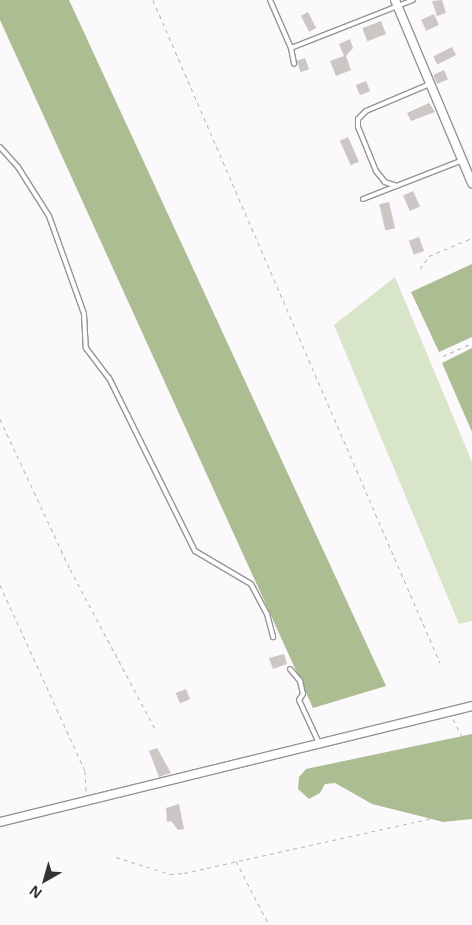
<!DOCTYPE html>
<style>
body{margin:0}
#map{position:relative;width:472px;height:925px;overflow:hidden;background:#fbf9fc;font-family:"Noto Sans",sans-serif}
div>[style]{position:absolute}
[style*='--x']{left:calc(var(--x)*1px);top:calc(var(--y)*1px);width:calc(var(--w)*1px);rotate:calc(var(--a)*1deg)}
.green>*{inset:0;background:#d9e5c9}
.forest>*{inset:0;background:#acbd92}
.building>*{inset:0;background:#cac7c4;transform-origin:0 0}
.path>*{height:1px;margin-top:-0.5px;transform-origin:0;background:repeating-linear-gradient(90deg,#b6b5b7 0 4px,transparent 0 8px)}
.roads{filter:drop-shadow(1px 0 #969497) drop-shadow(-1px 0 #969497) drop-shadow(0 1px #969497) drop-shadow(0 -1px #969497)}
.service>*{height:4px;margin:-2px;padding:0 2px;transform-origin:2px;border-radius:2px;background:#fff}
.minor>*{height:8px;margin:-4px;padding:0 4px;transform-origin:4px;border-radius:4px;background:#fff}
span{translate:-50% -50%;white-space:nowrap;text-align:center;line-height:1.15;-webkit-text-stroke:4.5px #fff;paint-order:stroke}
.north{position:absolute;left:20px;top:855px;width:50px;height:50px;-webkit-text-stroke:4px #fff;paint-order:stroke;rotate:218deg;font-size:14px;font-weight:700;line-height:20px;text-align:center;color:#353435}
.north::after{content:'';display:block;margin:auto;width:18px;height:22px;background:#353435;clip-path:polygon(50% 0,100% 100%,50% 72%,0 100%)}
</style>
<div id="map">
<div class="green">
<div style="clip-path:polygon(395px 277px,472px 462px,472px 621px,459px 624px,334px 325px)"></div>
</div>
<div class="forest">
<div style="clip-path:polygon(0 0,69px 0,386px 686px,313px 708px,0 20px)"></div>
<div style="clip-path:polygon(472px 264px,472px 337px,439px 352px,411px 292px)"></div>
<div style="clip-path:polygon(472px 348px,472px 432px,442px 363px)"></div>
<div style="clip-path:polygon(472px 734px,472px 819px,443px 822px,420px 816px,372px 804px,335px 783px,325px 784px,320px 793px,309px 799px,298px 789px,299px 777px,306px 769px)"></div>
</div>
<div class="building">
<div style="clip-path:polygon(442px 0,446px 13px,437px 16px,432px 1px)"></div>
<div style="left:308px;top:12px;width:18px;height:8px;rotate:63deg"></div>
<div style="left:434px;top:14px;width:12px;height:14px;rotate:66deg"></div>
<div style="left:381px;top:21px;width:14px;height:20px;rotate:69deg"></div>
<div style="clip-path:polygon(350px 39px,353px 48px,346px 56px,351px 70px,336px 76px,330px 61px,344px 56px,339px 44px)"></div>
<div style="left:452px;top:47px;width:9px;height:21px;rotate:63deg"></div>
<div style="left:305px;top:58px;width:12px;height:9px;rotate:70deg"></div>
<div style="left:444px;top:70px;width:10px;height:12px;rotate:66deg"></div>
<div style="left:366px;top:81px;width:11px;height:11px;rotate:68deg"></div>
<div style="clip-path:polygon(429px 103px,435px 112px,411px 121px,407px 113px)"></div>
<div style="left:348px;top:137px;width:27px;height:9px;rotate:66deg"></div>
<div style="left:413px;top:191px;width:17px;height:11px;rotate:66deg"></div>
<div style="left:389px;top:202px;width:27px;height:10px;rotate:77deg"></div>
<div style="left:419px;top:237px;width:15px;height:11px;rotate:70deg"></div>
<div style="clip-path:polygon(284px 654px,287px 664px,273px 669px,269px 658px)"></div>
<div style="left:186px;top:689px;width:11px;height:11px;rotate:68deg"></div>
<div style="clip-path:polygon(157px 748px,171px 773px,159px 777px,149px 751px)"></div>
<div style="clip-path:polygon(179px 804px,184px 829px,178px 830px,171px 821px,167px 822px,166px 808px)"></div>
</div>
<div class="path">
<div style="--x:153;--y:0;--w:722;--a:66.59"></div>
<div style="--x:420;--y:269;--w:16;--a:-55"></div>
<div style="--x:429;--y:256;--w:47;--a:-22.7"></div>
<div style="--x:443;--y:356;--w:32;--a:-24"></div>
<div style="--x:0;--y:419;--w:166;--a:65"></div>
<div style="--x:70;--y:569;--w:183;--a:62"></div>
<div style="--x:0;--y:585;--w:205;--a:65.4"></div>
<div style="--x:85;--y:771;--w:22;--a:87"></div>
<div style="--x:453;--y:719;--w:42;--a:62.8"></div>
<div style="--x:116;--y:857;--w:57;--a:17.5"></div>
<div style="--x:170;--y:874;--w:14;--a:-4"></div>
<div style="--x:184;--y:873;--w:295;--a:-12.5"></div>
<div style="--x:236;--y:861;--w:72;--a:62.7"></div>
</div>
<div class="roads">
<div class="service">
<div style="--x:270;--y:0;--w:52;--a:66.4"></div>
<div style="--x:291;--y:48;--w:16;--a:79"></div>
<div style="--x:291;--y:48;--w:131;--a:-21.5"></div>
<div style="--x:0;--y:147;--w:27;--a:48"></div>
<div style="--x:18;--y:167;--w:58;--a:57.7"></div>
<div style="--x:49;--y:216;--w:104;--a:70.3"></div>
<div style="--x:84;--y:314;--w:34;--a:87"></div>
<div style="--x:86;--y:348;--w:38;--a:53"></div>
<div style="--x:109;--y:378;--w:193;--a:63.6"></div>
<div style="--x:195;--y:551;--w:65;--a:30.5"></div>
<div style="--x:251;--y:584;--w:34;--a:62"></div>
<div style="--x:267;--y:614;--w:24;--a:75"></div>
<div style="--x:397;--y:186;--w:13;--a:-162"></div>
<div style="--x:385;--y:182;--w:14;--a:-129"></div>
<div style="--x:376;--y:171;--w:48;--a:-112.2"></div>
<div style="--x:358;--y:127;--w:8;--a:-90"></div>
<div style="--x:358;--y:119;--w:11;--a:-45"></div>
<div style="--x:366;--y:111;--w:69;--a:-22.9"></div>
<div style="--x:363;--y:199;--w:107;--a:-21.3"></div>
<div style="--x:290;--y:669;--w:16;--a:50"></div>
<div style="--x:300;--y:681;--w:13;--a:77"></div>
<div style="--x:303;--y:694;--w:7;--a:124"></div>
<div style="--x:299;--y:700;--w:47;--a:65.1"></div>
</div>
<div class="minor">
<div style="--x:395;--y:0;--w:199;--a:67.2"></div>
<div style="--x:0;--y:822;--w:486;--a:-13.8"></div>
</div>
</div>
<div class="north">N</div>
</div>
